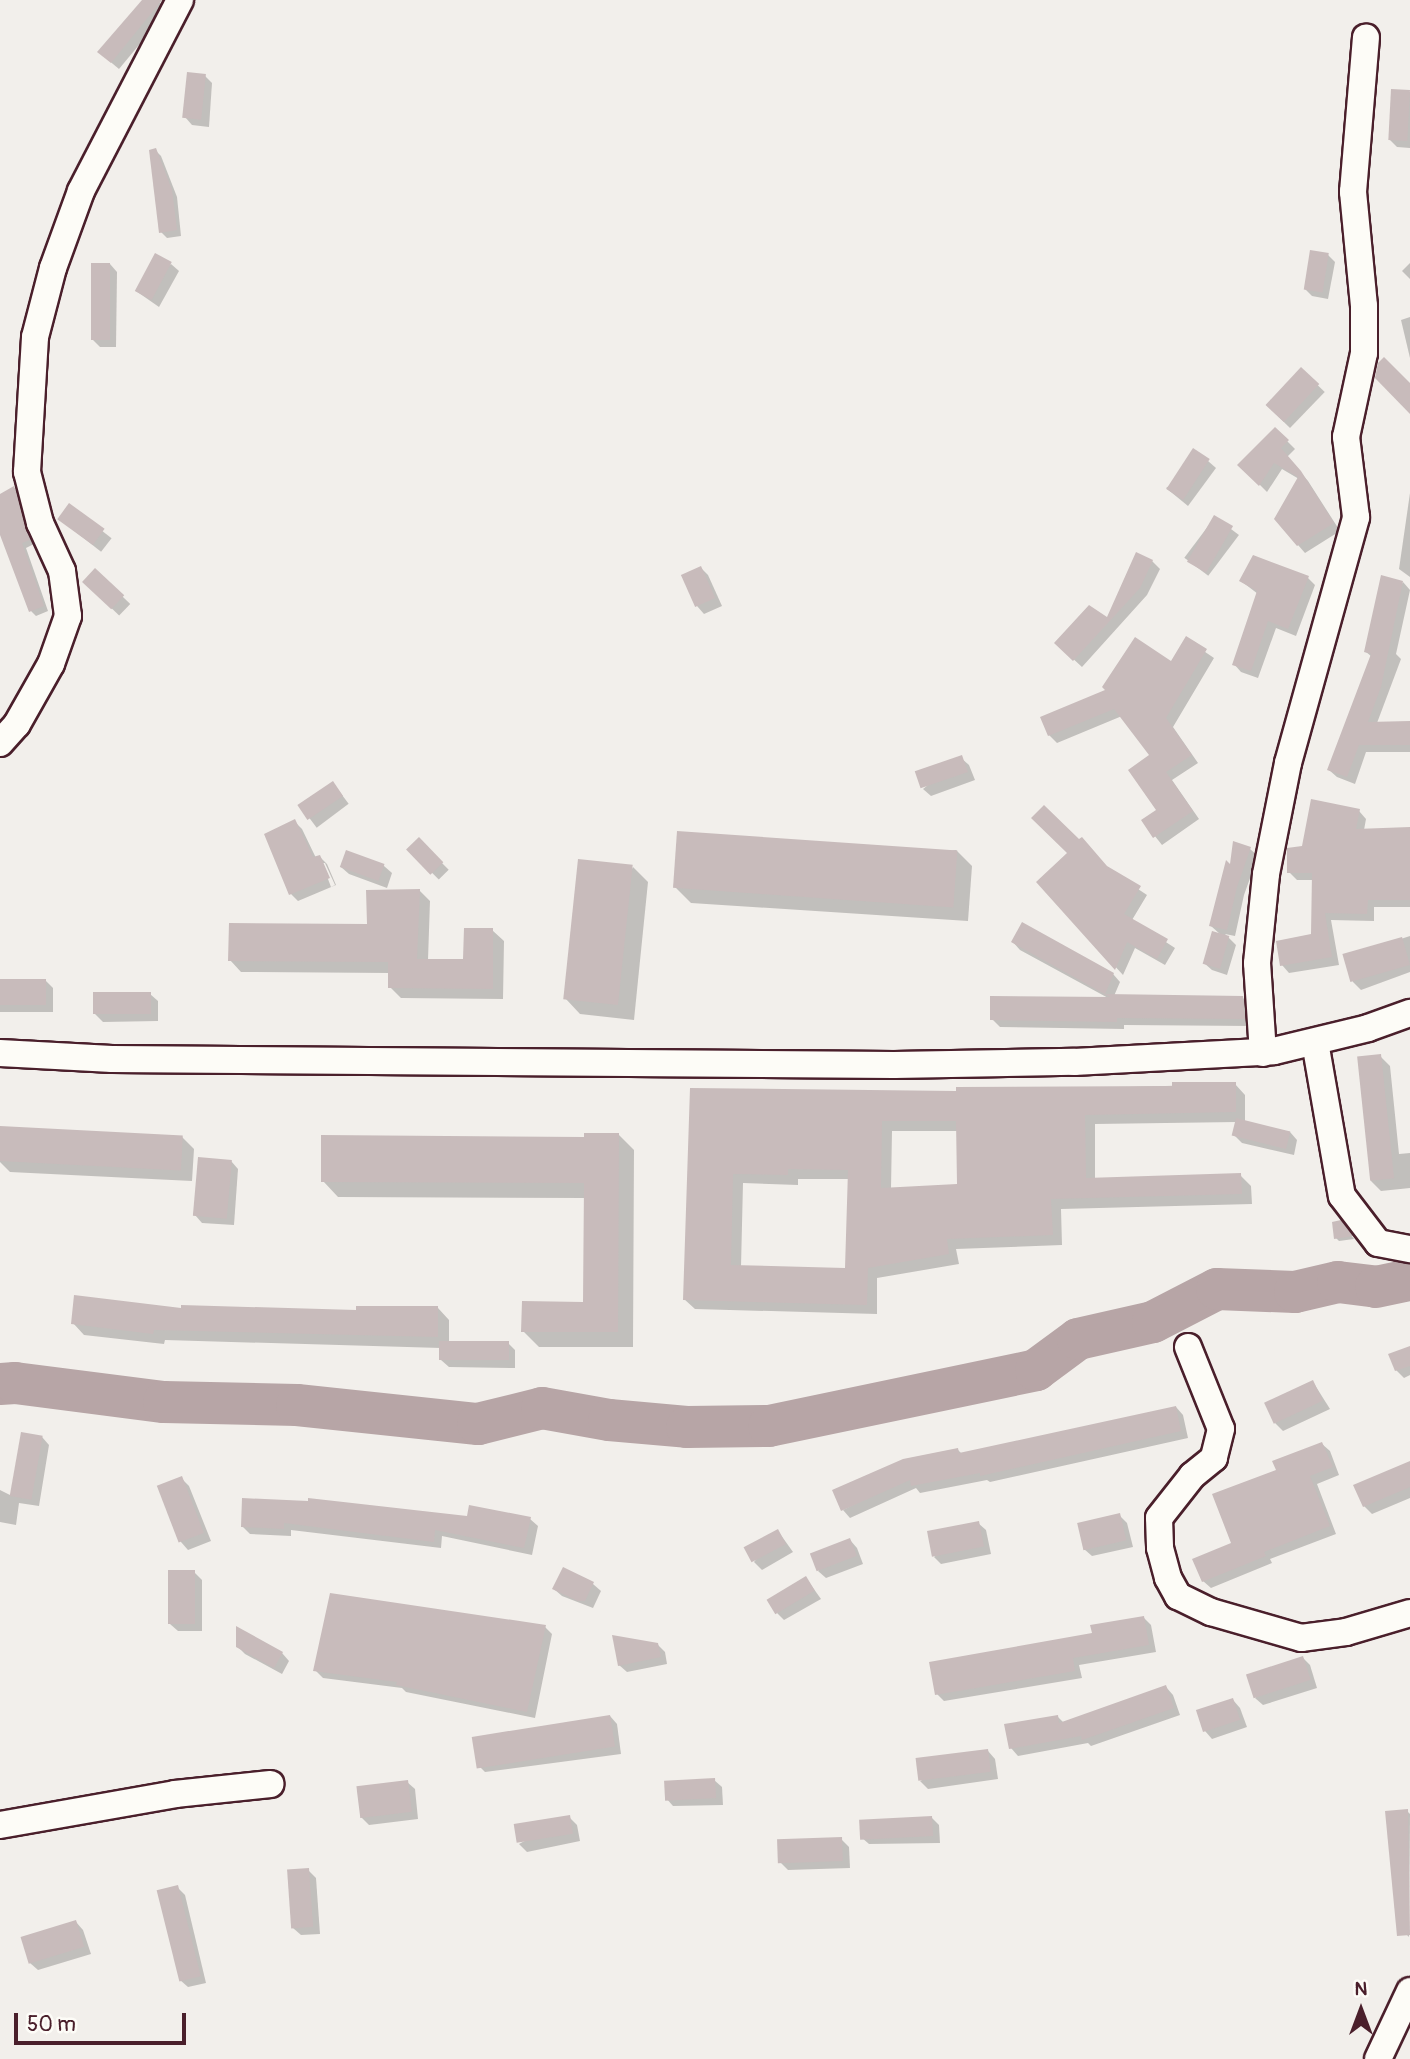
<!DOCTYPE html>
<style>
body{margin:0}
#map{position:relative;width:1410px;height:2059px;overflow:hidden;background:#f2efeb;font-family:Pangolin,sans-serif}
div>[style]{position:absolute}
[style*='--x']{left:calc(var(--x)*1px);top:calc(var(--y)*1px);width:calc(var(--w)*1px);rotate:calc(var(--a)*1deg)}
.shadow>*{inset:0;background:#0003;transform-origin:0 0}
.river>*{height:42px;margin:-21px;padding:0 21px;transform-origin:21px;border-radius:21px;background:#b7a5a6}
.building>*{inset:0;background:#c8bbbb;transform-origin:0 0}
.roads{filter:drop-shadow(2px 0 #4a1f2b) drop-shadow(-2px 0 #4a1f2b) drop-shadow(0 2px #4a1f2b) drop-shadow(0 -2px #4a1f2b)}
.minor>*{height:26px;margin:-13px;padding:0 13px;transform-origin:13px;border-radius:13px;background:#fdfcf7}
span{translate:-50% -50%;white-space:nowrap;text-align:center;line-height:1.15;-webkit-text-stroke:6px #fdfcf7;paint-order:stroke}
.north{position:absolute;left:1326px;top:1975px;width:70px;height:70px;-webkit-text-stroke:5px #fdfcf7;paint-order:stroke;rotate:0deg;font-size:19px;font-weight:700;line-height:28px;text-align:center;color:#4a1f2b}
.north::after{content:'';display:block;margin:auto;width:24px;height:32px;background:#4a1f2b;clip-path:polygon(50% 0,100% 100%,50% 72%,0 100%)}
.scale{position:absolute;left:14px;top:2013px;width:172px;height:32px;box-sizing:border-box;border:4px solid #4a1f2b;border-top:0;padding-left:9px;font-size:21px;line-height:24px;white-space:nowrap;color:#4a1f2b;-webkit-text-stroke:5px #fdfcf7;paint-order:stroke}
</style>
<div id="map">
<div class="shadow">
<div style="clip-path:polygon(144px 0,157px 0,168px 10px,119px 69px,107px 59px)"></div>
<div style="clip-path:polygon(205px 76px,212px 83px,209px 127px,192px 125px,185px 117px)"></div>
<div style="clip-path:polygon(1392px 91px,1410px 92px,1410px 148px,1397px 147px,1389px 139px)"></div>
<div style="clip-path:polygon(155px 150px,161px 156px,177px 197px,181px 236px,167px 238px,161px 232px)"></div>
<div style="clip-path:polygon(1328px 255px,1335px 262px,1328px 299px,1312px 296px,1305px 289px)"></div>
<div style="clip-path:polygon(1410px 263px,1410px 279px,1402px 271px)"></div>
<div style="clip-path:polygon(110px 264px,117px 272px,116px 347px,100px 347px,92px 339px)"></div>
<div style="clip-path:polygon(171px 264px,179px 271px,159px 307px,136px 291px)"></div>
<div style="clip-path:polygon(1410px 317px,1410px 358px,1401px 320px)"></div>
<div style="left:1301px;top:369px;width:33px;height:50px;rotate:44deg"></div>
<div style="clip-path:polygon(1275px 429px,1295px 449px,1287px 457px,1308px 481px,1340px 531px,1305px 553px,1298px 545px,1299px 479px,1282px 469px,1267px 492px,1240px 465px)"></div>
<div style="clip-path:polygon(1208px 461px,1216px 468px,1188px 506px,1166px 488px)"></div>
<div style="clip-path:polygon(14px 488px,19px 492px,34px 544px,26px 548px,48px 611px,36px 616px,31px 611px,0 524px,0 496px)"></div>
<div style="clip-path:polygon(1410px 493px,1410px 577px,1399px 569px)"></div>
<div style="left:69px;top:505px;width:54px;height:17px;rotate:38deg"></div>
<div style="left:1215px;top:517px;width:30px;height:51px;rotate:37deg"></div>
<div style="clip-path:polygon(1152px 561px,1160px 569px,1147px 595px,1082px 667px,1056px 643px,1107px 620px)"></div>
<div style="clip-path:polygon(701px 568px,708px 575px,722px 606px,704px 614px,697px 606px)"></div>
<div style="left:95px;top:570px;width:49px;height:16px;rotate:44deg"></div>
<div style="clip-path:polygon(1308px 578px,1315px 585px,1296px 636px,1276px 628px,1258px 678px,1241px 672px,1234px 664px,1258px 594px,1241px 581px)"></div>
<div style="clip-path:polygon(1403px 582px,1410px 590px,1396px 654px,1401px 659px,1377px 723px,1410px 723px,1410px 752px,1366px 752px,1355px 784px,1337px 777px,1329px 770px,1372px 657px,1365px 651px)"></div>
<div style="clip-path:polygon(1186px 639px,1214px 658px,1173px 727px,1198px 763px,1172px 780px,1199px 819px,1162px 845px,1143px 821px,1158px 811px,1152px 755px,1122px 716px,1057px 743px,1049px 735px,1172px 663px)"></div>
<div style="clip-path:polygon(961px 758px,969px 765px,975px 780px,931px 796px,923px 789px)"></div>
<div style="left:333px;top:783px;width:26px;height:40px;rotate:53deg"></div>
<div style="clip-path:polygon(1359px 811px,1366px 819px,1364px 830px,1410px 829px,1410px 907px,1374px 907px,1374px 921px,1331px 920px,1339px 965px,1289px 973px,1282px 965px,1312px 936px,1313px 880px,1297px 880px,1289px 872px,1303px 847px)"></div>
<div style="clip-path:polygon(evenodd,294px 821px,302px 829px,316px 858px,320px 857px,327px 864px,336px 885px,298px 901px,291px 894px,294px 821px,322px 863px,325px 863px,335px 885px,331px 887px,322px 863px)"></div>
<div style="left:419px;top:840px;width:42px;height:14px;rotate:45deg"></div>
<div style="clip-path:polygon(1250px 849px,1258px 856px,1244px 895px,1235px 936px,1225px 934px,1236px 945px,1227px 975px,1212px 970px,1204px 963px,1221px 935px,1211px 926px,1231px 867px)"></div>
<div style="clip-path:polygon(956px 850px,972px 866px,968px 921px,691px 903px,675px 887px)"></div>
<div style="clip-path:polygon(347px 852px,384px 866px,392px 873px,387px 888px,349px 874px,341px 867px)"></div>
<div style="clip-path:polygon(633px 867px,648px 882px,634px 1020px,580px 1014px,565px 998px)"></div>
<div style="clip-path:polygon(1108px 869px,1147px 895px,1132px 920px,1175px 948px,1165px 965px,1135px 948px,1123px 975px,1038px 882px)"></div>
<div style="clip-path:polygon(419px 890px,430px 901px,428px 960px,465px 961px,492px 930px,504px 941px,503px 999px,401px 998px,390px 987px,390px 973px,241px 972px,230px 960px,369px 926px)"></div>
<div style="clip-path:polygon(1410px 936px,1410px 972px,1361px 990px,1353px 982px,1345px 957px)"></div>
<div style="clip-path:polygon(1013px 942px,1113px 974px,1120px 982px,1114px 996px,1243px 998px,1250px 1006px,1252px 1026px,1124px 1025px,1124px 1029px,1000px 1027px,992px 1019px,1110px 999px,1020px 950px)"></div>
<div style="clip-path:polygon(0 981px,46px 981px,53px 988px,53px 1012px,0 1012px)"></div>
<div style="clip-path:polygon(150px 994px,158px 1001px,158px 1021px,103px 1022px,95px 1014px)"></div>
<div style="clip-path:polygon(1380px 1056px,1390px 1066px,1399px 1154px,1410px 1153px,1410px 1188px,1381px 1191px,1371px 1181px)"></div>
<div style="clip-path:polygon(evenodd,1235px 1084px,1245px 1095px,1245px 1122px,1290px 1132px,1297px 1140px,1294px 1155px,1242px 1143px,1234px 1135px,1237px 1122px,1095px 1124px,1095px 1179px,1240px 1175px,1251px 1186px,1252px 1204px,1061px 1209px,1062px 1245px,956px 1249px,959px 1264px,877px 1278px,877px 1314px,695px 1309px,684px 1299px,692px 1090px,958px 1092px,1235px 1084px,892px 1131px,957px 1131px,959px 1185px,891px 1189px,892px 1131px,1235px 1084px,798px 1179px,849px 1179px,847px 1270px,741px 1267px,743px 1183px,798px 1185px,798px 1179px)"></div>
<div style="clip-path:polygon(0 1128px,182px 1137px,194px 1149px,192px 1181px,10px 1172px,0 1162px)"></div>
<div style="clip-path:polygon(618px 1134px,634px 1150px,633px 1347px,539px 1347px,523px 1331px,585px 1303px,585px 1198px,338px 1197px,323px 1181px)"></div>
<div style="clip-path:polygon(231px 1161px,238px 1169px,234px 1225px,202px 1223px,195px 1215px)"></div>
<div style="clip-path:polygon(1344px 1226px,1354px 1239px,1339px 1241px,1336px 1238px)"></div>
<div style="clip-path:polygon(438px 1308px,449px 1320px,449px 1342px,508px 1343px,515px 1350px,515px 1368px,449px 1367px,441px 1360px,441px 1348px,165px 1340px,164px 1344px,84px 1335px,73px 1323px,183px 1310px,358px 1312px)"></div>
<div style="clip-path:polygon(1410px 1348px,1410px 1375px,1404px 1378px,1396px 1370px)"></div>
<div style="clip-path:polygon(1313px 1382px,1330px 1409px,1283px 1431px,1275px 1423px)"></div>
<div style="clip-path:polygon(1176px 1407px,1183px 1415px,1188px 1438px,990px 1482px,987px 1480px,920px 1493px,916px 1488px,850px 1518px,843px 1510px,958px 1450px,962px 1454px)"></div>
<div style="clip-path:polygon(42px 1437px,49px 1445px,39px 1506px,19px 1503px,16px 1525px,0 1522px,0 1490px,12px 1496px)"></div>
<div style="clip-path:polygon(1322px 1444px,1330px 1451px,1339px 1475px,1317px 1484px,1336px 1534px,1270px 1559px,1272px 1563px,1211px 1588px,1203px 1581px,1233px 1544px,1278px 1471px)"></div>
<div style="clip-path:polygon(1410px 1463px,1410px 1498px,1372px 1514px,1364px 1506px)"></div>
<div style="clip-path:polygon(181px 1478px,189px 1486px,211px 1541px,188px 1550px,181px 1542px,159px 1487px)"></div>
<div style="clip-path:polygon(243px 1500px,468px 1518px,530px 1519px,538px 1526px,532px 1555px,442px 1536px,441px 1548px,291px 1530px,291px 1536px,250px 1534px,242px 1526px)"></div>
<div style="clip-path:polygon(1119px 1515px,1127px 1523px,1133px 1547px,1092px 1556px,1084px 1549px)"></div>
<div style="clip-path:polygon(978px 1523px,986px 1530px,991px 1554px,941px 1564px,934px 1557px)"></div>
<div style="clip-path:polygon(778px 1531px,793px 1552px,762px 1570px,754px 1562px)"></div>
<div style="clip-path:polygon(850px 1540px,857px 1548px,863px 1564px,826px 1578px,818px 1571px)"></div>
<div style="clip-path:polygon(564px 1570px,593px 1584px,601px 1591px,593px 1608px,562px 1596px,554px 1589px)"></div>
<div style="clip-path:polygon(194px 1572px,202px 1580px,202px 1631px,178px 1631px,170px 1624px)"></div>
<div style="clip-path:polygon(806px 1578px,821px 1599px,784px 1620px,777px 1613px)"></div>
<div style="clip-path:polygon(1143px 1617px,1151px 1625px,1156px 1652px,1079px 1665px,1082px 1678px,944px 1701px,937px 1694px)"></div>
<div style="clip-path:polygon(545px 1627px,552px 1634px,535px 1718px,406px 1692px,402px 1688px,323px 1678px,315px 1670px)"></div>
<div style="clip-path:polygon(657px 1644px,665px 1652px,667px 1664px,627px 1672px,619px 1665px)"></div>
<div style="clip-path:polygon(237px 1646px,282px 1653px,289px 1661px,282px 1674px,245px 1654px)"></div>
<div style="clip-path:polygon(1303px 1658px,1310px 1665px,1317px 1688px,1263px 1705px,1255px 1698px)"></div>
<div style="clip-path:polygon(1166px 1687px,1173px 1695px,1180px 1715px,1091px 1746px,1088px 1743px,1018px 1756px,1011px 1748px,1057px 1716px,1064px 1723px)"></div>
<div style="clip-path:polygon(1233px 1700px,1240px 1708px,1247px 1727px,1212px 1739px,1205px 1731px)"></div>
<div style="clip-path:polygon(610px 1716px,617px 1724px,621px 1754px,485px 1772px,478px 1765px)"></div>
<div style="clip-path:polygon(988px 1751px,995px 1759px,998px 1779px,928px 1789px,920px 1781px)"></div>
<div style="clip-path:polygon(714px 1780px,722px 1787px,723px 1805px,673px 1806px,666px 1798px)"></div>
<div style="clip-path:polygon(407px 1782px,415px 1789px,418px 1819px,369px 1825px,361px 1817px)"></div>
<div style="clip-path:polygon(1407px 1811px,1410px 1814px,1409px 1937px,1397px 1925px)"></div>
<div style="clip-path:polygon(569px 1817px,577px 1825px,580px 1841px,527px 1852px,519px 1844px)"></div>
<div style="clip-path:polygon(932px 1818px,939px 1825px,940px 1843px,869px 1844px,861px 1837px)"></div>
<div style="clip-path:polygon(841px 1839px,849px 1847px,850px 1868px,788px 1870px,780px 1862px)"></div>
<div style="clip-path:polygon(308px 1870px,316px 1878px,320px 1934px,301px 1935px,293px 1928px)"></div>
<div style="clip-path:polygon(177px 1887px,185px 1895px,206px 1983px,188px 1987px,180px 1980px)"></div>
<div style="clip-path:polygon(76px 1922px,83px 1930px,91px 1954px,38px 1970px,30px 1963px)"></div>
</div>
<div class="river">
<div style="--x:0;--y:1384;--w:15;--a:-4"></div>
<div style="--x:15;--y:1383;--w:150;--a:7.3"></div>
<div style="--x:164;--y:1402;--w:133;--a:1.3"></div>
<div style="--x:297;--y:1405;--w:182;--a:6"></div>
<div style="--x:478;--y:1424;--w:66;--a:-14"></div>
<div style="--x:542;--y:1408;--w:68;--a:10.2"></div>
<div style="--x:609;--y:1420;--w:78;--a:5.1"></div>
<div style="--x:687;--y:1427;--w:82;--a:-0.7"></div>
<div style="--x:769;--y:1426;--w:273;--a:-11.8"></div>
<div style="--x:1036;--y:1370;--w:52;--a:-36.4"></div>
<div style="--x:1078;--y:1339;--w:77;--a:-12.8"></div>
<div style="--x:1153;--y:1322;--w:72;--a:-27.3"></div>
<div style="--x:1217;--y:1289;--w:78;--a:2.2"></div>
<div style="--x:1295;--y:1292;--w:44;--a:-13.1"></div>
<div style="--x:1338;--y:1282;--w:38;--a:7"></div>
<div style="--x:1376;--y:1287;--w:35;--a:-12"></div>
</div>
<div class="building">
<div style="clip-path:polygon(142px 0,162px 0,111px 63px,97px 52px)"></div>
<div style="left:187px;top:72px;width:19px;height:46px;rotate:6deg"></div>
<div style="left:1391px;top:89px;width:19px;height:51px;rotate:3deg"></div>
<div style="clip-path:polygon(156px 148px,172px 190px,177px 230px,159px 233px,149px 150px)"></div>
<div style="left:1310px;top:250px;width:19px;height:40px;rotate:9deg"></div>
<div style="left:155px;top:253px;width:19px;height:43px;rotate:28deg"></div>
<div style="left:91px;top:263px;width:19px;height:77px"></div>
<div style="clip-path:polygon(1384px 357px,1410px 383px,1410px 414px,1375px 378px,1378px 363px)"></div>
<div style="left:1301px;top:367px;width:25px;height:52px;rotate:43deg"></div>
<div style="clip-path:polygon(1275px 427px,1289px 440px,1281px 448px,1301px 471px,1334px 523px,1297px 546px,1274px 519px,1298px 477px,1274px 463px,1259px 486px,1237px 465px)"></div>
<div style="left:1193px;top:448px;width:20px;height:49px;rotate:33deg"></div>
<div style="clip-path:polygon(14px 486px,30px 540px,22px 543px,44px 606px,29px 612px,0 535px,0 494px)"></div>
<div style="left:69px;top:503px;width:44px;height:20px;rotate:36deg"></div>
<div style="left:1214px;top:515px;width:22px;height:54px;rotate:30deg"></div>
<div style="clip-path:polygon(1136px 552px,1153px 560px,1140px 588px,1073px 661px,1054px 643px,1089px 605px,1107px 617px)"></div>
<div style="clip-path:polygon(1253px 555px,1309px 576px,1288px 629px,1268px 621px,1251px 671px,1232px 665px,1257px 591px,1239px 581px)"></div>
<div style="left:701px;top:566px;width:35px;height:22px;rotate:66deg"></div>
<div style="left:95px;top:568px;width:40px;height:19px;rotate:43deg"></div>
<div style="clip-path:polygon(1381px 575px,1403px 581px,1381px 687px,1368px 722px,1410px 721px,1410px 745px,1359px 745px,1347px 777px,1327px 770px,1371px 654px,1364px 652px)"></div>
<div style="clip-path:polygon(1186px 636px,1207px 649px,1166px 718px,1192px 755px,1166px 772px,1193px 811px,1153px 838px,1141px 820px,1156px 810px,1128px 770px,1149px 755px,1114px 709px,1048px 736px,1040px 717px,1105px 690px,1102px 687px,1135px 637px,1171px 661px)"></div>
<div style="left:962px;top:755px;width:18px;height:50px;rotate:71deg"></div>
<div style="left:333px;top:781px;width:18px;height:43px;rotate:56deg"></div>
<div style="clip-path:polygon(1311px 799px,1360px 809px,1356px 829px,1410px 827px,1410px 900px,1368px 900px,1367px 914px,1325px 913px,1332px 957px,1280px 966px,1276px 941px,1311px 934px,1312px 873px,1287px 873px,1287px 848px,1302px 846px)"></div>
<div style="clip-path:polygon(1044px 805px,1079px 839px,1082px 837px,1107px 866px,1141px 886px,1124px 914px,1168px 939px,1157px 959px,1127px 942px,1115px 970px,1036px 882px,1067px 853px,1031px 818px)"></div>
<div style="clip-path:polygon(295px 819px,313px 857px,320px 855px,330px 878px,289px 895px,264px 834px)"></div>
<div style="left:677px;top:831px;width:281px;height:57px;rotate:4deg"></div>
<div style="left:419px;top:837px;width:35px;height:18px;rotate:46deg"></div>
<div style="clip-path:polygon(1233px 841px,1251px 847px,1237px 887px,1227px 930px,1209px 926px,1226px 860px,1230px 864px)"></div>
<div style="left:346px;top:850px;width:41px;height:18px;rotate:20deg"></div>
<div style="left:578px;top:859px;width:55px;height:141px;rotate:6deg"></div>
<div style="clip-path:polygon(420px 889px,417px 959px,463px 959px,464px 928px,493px 928px,493px 989px,388px 988px,388px 962px,228px 961px,229px 923px,367px 924px,366px 890px)"></div>
<div style="clip-path:polygon(1022px 922px,1114px 973px,1105px 994px,1243px 996px,1245px 1019px,1117px 1018px,1117px 1022px,990px 1020px,990px 996px,1110px 997px,1011px 942px)"></div>
<div style="left:1212px;top:931px;width:18px;height:34px;rotate:16deg"></div>
<div style="left:1402px;top:937px;width:29px;height:62px;rotate:74deg"></div>
<div style="left:0;top:979px;width:46px;height:26px"></div>
<div style="left:151px;top:992px;width:22px;height:58px;rotate:90deg"></div>
<div style="left:1381px;top:1054px;width:125px;height:24px;rotate:84deg"></div>
<div style="clip-path:polygon(evenodd,1172px 1082px,1236px 1082px,1236px 1112px,1085px 1115px,1086px 1178px,1241px 1173px,1242px 1194px,1051px 1199px,1053px 1235px,947px 1239px,949px 1254px,868px 1268px,867px 1305px,683px 1300px,690px 1088px,956px 1091px,956px 1087px,1172px 1086px,1172px 1082px,882px 1121px,956px 1121px,957px 1184px,881px 1188px,882px 1121px,1172px 1082px,788px 1169px,848px 1170px,845px 1268px,731px 1265px,733px 1174px,788px 1175px,788px 1169px)"></div>
<div style="left:1236px;top:1118px;width:56px;height:18px;rotate:14deg"></div>
<div style="left:0;top:1126px;width:183px;height:35px;rotate:3deg"></div>
<div style="clip-path:polygon(584px 1133px,619px 1133px,618px 1332px,521px 1332px,522px 1301px,583px 1302px,584px 1183px,321px 1182px,321px 1135px,584px 1137px)"></div>
<div style="left:198px;top:1157px;width:34px;height:59px;rotate:5deg"></div>
<div style="clip-path:polygon(1341px 1220px,1353px 1236px,1334px 1239px,1332px 1222px)"></div>
<div style="clip-path:polygon(74px 1295px,181px 1308px,181px 1305px,356px 1310px,356px 1306px,438px 1306px,438px 1337px,154px 1330px,153px 1334px,71px 1324px)"></div>
<div style="left:439px;top:1341px;width:70px;height:19px"></div>
<div style="clip-path:polygon(1410px 1346px,1410px 1366px,1395px 1371px,1388px 1354px)"></div>
<div style="left:1313px;top:1380px;width:23px;height:54px;rotate:65deg"></div>
<div style="clip-path:polygon(1176px 1406px,1181px 1431px,980px 1476px,980px 1473px,911px 1486px,910px 1480px,841px 1511px,832px 1490px,903px 1459px,958px 1448px,959px 1453px)"></div>
<div style="left:21px;top:1432px;width:22px;height:65px;rotate:10deg"></div>
<div style="clip-path:polygon(1322px 1442px,1333px 1467px,1310px 1476px,1330px 1526px,1264px 1552px,1266px 1556px,1202px 1582px,1192px 1559px,1231px 1543px,1212px 1494px,1276px 1470px,1272px 1461px)"></div>
<div style="clip-path:polygon(1410px 1461px,1410px 1487px,1363px 1507px,1353px 1485px)"></div>
<div style="left:182px;top:1476px;width:61px;height:27px;rotate:69deg"></div>
<div style="clip-path:polygon(242px 1498px,308px 1501px,308px 1498px,467px 1516px,469px 1505px,531px 1517px,524px 1548px,435px 1530px,434px 1542px,284px 1523px,284px 1529px,241px 1527px)"></div>
<div style="left:1120px;top:1513px;width:28px;height:44px;rotate:77deg"></div>
<div style="left:979px;top:1521px;width:26px;height:53px;rotate:79deg"></div>
<div style="left:778px;top:1529px;width:17px;height:39px;rotate:62deg"></div>
<div style="left:850px;top:1538px;width:19px;height:43px;rotate:69deg"></div>
<div style="clip-path:polygon(563px 1567px,594px 1582px,585px 1601px,578px 1601px,552px 1589px)"></div>
<div style="left:168px;top:1570px;width:27px;height:54px"></div>
<div style="left:806px;top:1576px;width:17px;height:46px;rotate:59deg"></div>
<div style="clip-path:polygon(330px 1593px,546px 1625px,527px 1712px,396px 1685px,397px 1682px,313px 1671px)"></div>
<div style="clip-path:polygon(1144px 1616px,1149px 1645px,1073px 1658px,1075px 1671px,935px 1695px,929px 1662px,1092px 1633px,1090px 1625px)"></div>
<div style="clip-path:polygon(236px 1626px,283px 1652px,274px 1668px,236px 1647px)"></div>
<div style="clip-path:polygon(612px 1635px,658px 1643px,661px 1657px,618px 1666px)"></div>
<div style="left:1303px;top:1656px;width:25px;height:60px;rotate:72deg"></div>
<div style="clip-path:polygon(1166px 1685px,1174px 1708px,1082px 1740px,1081px 1736px,1009px 1749px,1004px 1724px,1058px 1715px,1059px 1723px)"></div>
<div style="left:1233px;top:1698px;width:23px;height:39px;rotate:72deg"></div>
<div style="left:610px;top:1715px;width:32px;height:140px;rotate:81deg"></div>
<div style="left:988px;top:1749px;width:23px;height:73px;rotate:83deg"></div>
<div style="left:715px;top:1778px;width:20px;height:51px;rotate:87deg"></div>
<div style="left:408px;top:1780px;width:32px;height:52px;rotate:83deg"></div>
<div style="clip-path:polygon(1408px 1809px,1410px 1935px,1397px 1936px,1385px 1811px)"></div>
<div style="left:570px;top:1815px;width:19px;height:57px;rotate:81deg"></div>
<div style="left:932px;top:1816px;width:20px;height:73px;rotate:87deg"></div>
<div style="left:842px;top:1837px;width:24px;height:65px;rotate:88deg"></div>
<div style="left:309px;top:1868px;width:59px;height:22px;rotate:86deg"></div>
<div style="left:178px;top:1885px;width:94px;height:22px;rotate:76deg"></div>
<div style="left:76px;top:1920px;width:28px;height:58px;rotate:73deg"></div>
</div>
<div class="roads">
<div class="minor">
<div style="--x:0;--y:743;--w:25;--a:-48"></div>
<div style="--x:17;--y:724;--w:69;--a:-60.5"></div>
<div style="--x:51;--y:664;--w:51;--a:-70.5"></div>
<div style="--x:68;--y:616;--w:45;--a:-97.6"></div>
<div style="--x:62;--y:571;--w:53;--a:-114.6"></div>
<div style="--x:40;--y:523;--w:53;--a:-104.3"></div>
<div style="--x:27;--y:472;--w:135;--a:-86.6"></div>
<div style="--x:35;--y:337;--w:71;--a:-75.4"></div>
<div style="--x:53;--y:268;--w:82;--a:-70"></div>
<div style="--x:81;--y:191;--w:215;--a:-62.6"></div>
<div style="--x:1315;--y:1042;--w:156;--a:80.1"></div>
<div style="--x:1342;--y:1196;--w:59;--a:52.5"></div>
<div style="--x:1378;--y:1243;--w:33;--a:11"></div>
<div style="--x:0;--y:1053;--w:112;--a:3.1"></div>
<div style="--x:112;--y:1059;--w:782;--a:0.44"></div>
<div style="--x:894;--y:1065;--w:180;--a:-1"></div>
<div style="--x:1074;--y:1062;--w:200;--a:-3.1"></div>
<div style="--x:1274;--y:1051;--w:97;--a:-13.7"></div>
<div style="--x:1368;--y:1028;--w:45;--a:-19.7"></div>
<div style="--x:1263;--y:1053;--w:90;--a:-93.8"></div>
<div style="--x:1257;--y:963;--w:89;--a:-84.2"></div>
<div style="--x:1266;--y:874;--w:113;--a:-78.8"></div>
<div style="--x:1288;--y:763;--w:255;--a:-74.5"></div>
<div style="--x:1356;--y:517;--w:81;--a:-97.1"></div>
<div style="--x:1346;--y:437;--w:86;--a:-77.9"></div>
<div style="--x:1364;--y:353;--w:47;--a:-90"></div>
<div style="--x:1364;--y:306;--w:115;--a:-95.5"></div>
<div style="--x:1353;--y:192;--w:155;--a:-85.2"></div>
<div style="--x:1188;--y:1347;--w:88;--a:68.1"></div>
<div style="--x:1221;--y:1429;--w:30;--a:104"></div>
<div style="--x:1214;--y:1458;--w:28;--a:141"></div>
<div style="--x:1192;--y:1476;--w:53;--a:128.2"></div>
<div style="--x:1159;--y:1518;--w:30;--a:88"></div>
<div style="--x:1160;--y:1548;--w:31;--a:75"></div>
<div style="--x:1168;--y:1578;--w:21;--a:61"></div>
<div style="--x:1178;--y:1596;--w:37;--a:26"></div>
<div style="--x:1211;--y:1612;--w:94;--a:16.1"></div>
<div style="--x:1301;--y:1638;--w:45;--a:-7.6"></div>
<div style="--x:1346;--y:1632;--w:67;--a:-16.5"></div>
<div style="--x:0;--y:1825;--w:178;--a:-10"></div>
<div style="--x:175;--y:1794;--w:96;--a:-6"></div>
<div style="--x:1378;--y:2059;--w:75;--a:-64.8"></div>
</div>
</div>
<div class="north">N</div>
<div class="scale">50 m</div>
</div>
